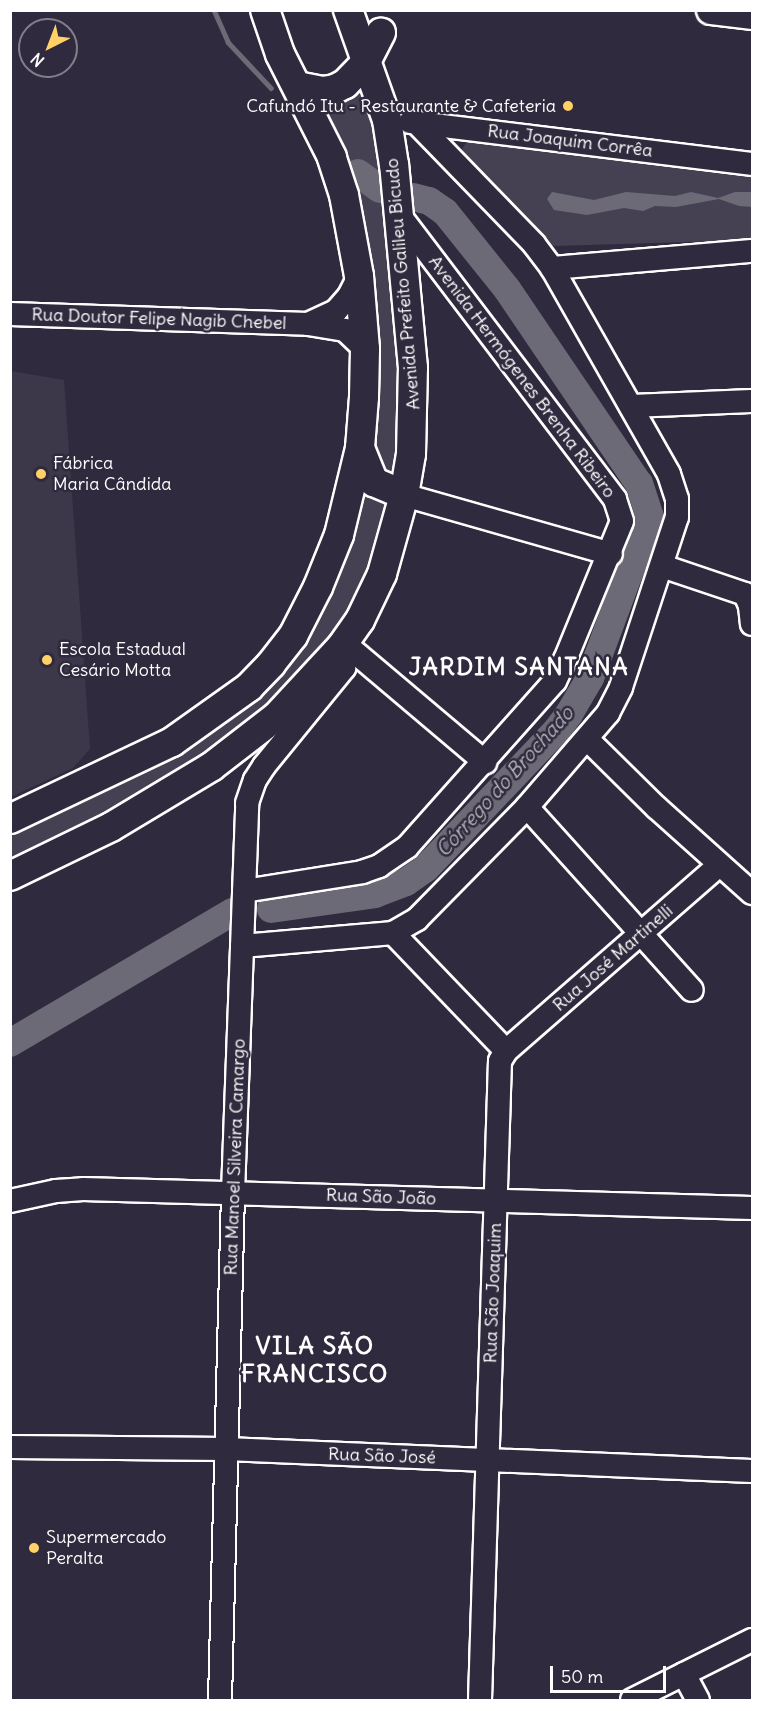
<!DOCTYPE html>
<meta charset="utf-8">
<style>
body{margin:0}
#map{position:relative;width:763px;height:1711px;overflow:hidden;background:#2f2a3d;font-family:Delius,sans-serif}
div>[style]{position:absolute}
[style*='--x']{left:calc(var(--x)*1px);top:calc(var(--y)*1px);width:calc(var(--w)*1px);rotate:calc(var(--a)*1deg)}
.built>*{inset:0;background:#3c3749}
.green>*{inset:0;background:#464152}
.water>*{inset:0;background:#6d6a77}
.stream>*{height:4.5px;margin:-2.25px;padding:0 2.25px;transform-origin:2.25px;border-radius:2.25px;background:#6d6a77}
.river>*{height:28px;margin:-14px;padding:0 14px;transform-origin:14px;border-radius:14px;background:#6d6a77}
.roads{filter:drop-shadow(2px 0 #fff) drop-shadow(-2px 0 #fff) drop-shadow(0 2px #fff) drop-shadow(0 -2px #fff)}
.minor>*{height:22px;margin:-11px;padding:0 11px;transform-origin:11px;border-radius:11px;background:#2f2a3d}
.major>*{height:28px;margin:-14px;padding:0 14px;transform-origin:14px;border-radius:14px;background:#2f2a3d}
.dots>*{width:16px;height:16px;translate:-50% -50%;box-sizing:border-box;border:3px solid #2f2a3d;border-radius:50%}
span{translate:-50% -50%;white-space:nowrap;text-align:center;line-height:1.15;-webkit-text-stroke:5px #2f2a3d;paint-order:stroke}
.poi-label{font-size:18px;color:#fff}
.right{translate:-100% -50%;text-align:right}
.left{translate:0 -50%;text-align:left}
.street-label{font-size:18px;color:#fff}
.water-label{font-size:20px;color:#b6b4bb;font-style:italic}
.district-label{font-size:24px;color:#fff;font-weight:700;letter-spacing:1.5px}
.frame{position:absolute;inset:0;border:12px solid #fff;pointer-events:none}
.north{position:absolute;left:18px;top:18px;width:60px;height:60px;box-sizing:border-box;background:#2f2a3d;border:2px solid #827f8b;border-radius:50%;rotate:222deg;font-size:16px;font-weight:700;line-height:24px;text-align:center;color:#fff}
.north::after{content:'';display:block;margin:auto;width:21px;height:27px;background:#ffd166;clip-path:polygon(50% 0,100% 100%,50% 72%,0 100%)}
.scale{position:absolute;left:550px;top:1666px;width:116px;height:27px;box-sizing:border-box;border:3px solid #fff;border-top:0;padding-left:8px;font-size:18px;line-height:21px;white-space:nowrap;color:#fff;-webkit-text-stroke:4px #2f2a3d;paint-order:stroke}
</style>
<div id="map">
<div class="built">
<div style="clip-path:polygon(11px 371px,64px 380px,90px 749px,73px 768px,11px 797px)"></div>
</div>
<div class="green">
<div style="clip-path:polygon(366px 82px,373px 103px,409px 378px,386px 530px,357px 602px,327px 646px,292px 686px,200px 765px,11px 866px,11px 835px,157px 765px,222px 725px,244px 707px,304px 642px,315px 624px,326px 598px,370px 440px,317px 100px)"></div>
<div style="clip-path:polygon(471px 141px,752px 174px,752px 240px,554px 246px,544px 242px,464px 158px,462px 149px,466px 143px)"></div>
</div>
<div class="water">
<div style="clip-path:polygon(552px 192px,594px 200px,626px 192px,675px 196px,691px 192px,718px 198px,735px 192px,752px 192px,752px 207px,739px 206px,719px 199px,676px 207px,655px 206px,643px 211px,624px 208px,587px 215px,554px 210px,547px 199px)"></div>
</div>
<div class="stream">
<div style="--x:214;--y:10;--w:35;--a:66"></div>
<div style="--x:228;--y:42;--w:63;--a:46.9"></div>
</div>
<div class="river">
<div style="--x:358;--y:173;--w:27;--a:36"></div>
<div style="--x:271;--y:909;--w:105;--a:-8.2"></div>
<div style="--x:375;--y:894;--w:33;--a:-21"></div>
<div style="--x:406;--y:882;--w:24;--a:-35"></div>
<div style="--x:426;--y:868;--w:190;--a:-46.5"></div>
<div style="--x:557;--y:730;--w:20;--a:-53"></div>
<div style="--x:569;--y:714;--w:42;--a:-59.7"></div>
<div style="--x:590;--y:678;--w:172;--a:-69.6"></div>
<div style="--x:650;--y:517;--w:35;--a:-108"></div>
<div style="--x:639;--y:484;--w:235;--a:-124.1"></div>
<div style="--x:507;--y:289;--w:99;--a:-128.8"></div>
<div style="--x:445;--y:212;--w:19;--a:-145"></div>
<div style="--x:429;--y:201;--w:16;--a:-166"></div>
<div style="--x:10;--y:1043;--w:258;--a:-30.5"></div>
</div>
<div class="roads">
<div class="minor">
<div style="--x:410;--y:122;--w:345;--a:7"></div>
<div style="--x:552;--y:268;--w:201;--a:-4.9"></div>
<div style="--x:10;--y:314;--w:298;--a:1.9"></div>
<div style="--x:308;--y:324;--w:37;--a:9"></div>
<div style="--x:345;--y:330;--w:28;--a:44"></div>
<div style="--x:308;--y:324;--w:31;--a:-25"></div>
<div style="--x:336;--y:311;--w:20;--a:-49"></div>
<div style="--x:349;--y:296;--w:22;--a:-63"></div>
<div style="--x:631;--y:406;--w:121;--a:-2.4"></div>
<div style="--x:404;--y:495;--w:215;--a:15.9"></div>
<div style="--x:662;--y:566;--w:88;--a:18.6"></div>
<div style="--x:745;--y:594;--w:13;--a:67"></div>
<div style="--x:750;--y:606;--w:18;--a:84"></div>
<div style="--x:344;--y:643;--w:185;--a:40.2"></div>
<div style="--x:587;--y:739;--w:97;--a:44.6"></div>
<div style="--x:656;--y:807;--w:129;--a:41.9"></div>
<div style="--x:527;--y:807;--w:246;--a:48"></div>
<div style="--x:244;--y:891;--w:120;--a:-9.1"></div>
<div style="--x:362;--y:872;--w:18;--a:-19"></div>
<div style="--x:379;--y:866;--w:34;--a:-34"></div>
<div style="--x:407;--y:847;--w:222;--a:-48.3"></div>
<div style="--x:555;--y:681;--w:23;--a:-65"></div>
<div style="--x:565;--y:660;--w:150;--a:-67.7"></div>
<div style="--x:622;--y:521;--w:23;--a:-108"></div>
<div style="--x:615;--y:499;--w:358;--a:-127.2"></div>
<div style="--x:393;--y:933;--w:163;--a:46.2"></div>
<div style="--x:242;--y:946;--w:152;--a:-4.9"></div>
<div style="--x:393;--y:933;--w:28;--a:-30"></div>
<div style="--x:417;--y:919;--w:157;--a:-45.5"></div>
<div style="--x:527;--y:807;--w:124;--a:-49.2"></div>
<div style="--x:608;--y:713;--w:29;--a:-63"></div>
<div style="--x:621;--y:687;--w:179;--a:-71.8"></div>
<div style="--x:677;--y:517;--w:18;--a:-90"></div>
<div style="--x:677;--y:499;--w:26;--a:-108"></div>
<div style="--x:669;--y:474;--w:237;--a:-119.6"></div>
<div style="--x:552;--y:268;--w:30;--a:-127"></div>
<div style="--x:534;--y:244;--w:171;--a:-134.1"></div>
<div style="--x:10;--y:1201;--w:47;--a:-12.3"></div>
<div style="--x:56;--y:1191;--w:27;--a:-4"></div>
<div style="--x:83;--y:1189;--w:669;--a:1.63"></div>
<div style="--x:10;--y:1447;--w:216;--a:0.5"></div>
<div style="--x:226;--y:1449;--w:526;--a:2.4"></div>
<div style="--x:684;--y:1674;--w:30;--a:62"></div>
<div style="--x:220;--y:1700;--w:507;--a:-88.53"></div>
<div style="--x:233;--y:1193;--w:390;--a:-87.9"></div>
<div style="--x:247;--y:803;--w:24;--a:-71"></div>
<div style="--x:255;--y:780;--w:17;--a:-57"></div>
<div style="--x:264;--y:766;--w:127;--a:-50.8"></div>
<div style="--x:344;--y:668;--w:21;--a:-98"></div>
<div style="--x:480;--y:1700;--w:639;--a:-88.21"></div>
<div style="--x:500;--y:1061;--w:12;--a:-59"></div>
<div style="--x:506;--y:1051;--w:283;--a:-41.1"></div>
<div style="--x:632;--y:1700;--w:134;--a:-26.6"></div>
</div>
<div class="major">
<div style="--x:711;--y:10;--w:41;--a:7"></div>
<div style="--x:297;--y:86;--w:26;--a:11"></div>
<div style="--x:323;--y:91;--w:12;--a:-9"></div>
<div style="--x:335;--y:89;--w:11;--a:-27"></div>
<div style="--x:345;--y:84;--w:30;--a:-46"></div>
<div style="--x:366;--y:62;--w:33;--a:-63"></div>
<div style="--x:360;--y:448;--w:37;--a:68"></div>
<div style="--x:374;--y:482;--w:33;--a:23"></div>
<div style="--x:10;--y:819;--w:179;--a:-25.4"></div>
<div style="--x:172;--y:742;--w:95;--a:-35.5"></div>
<div style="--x:249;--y:687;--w:32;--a:-46"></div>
<div style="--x:271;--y:664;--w:36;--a:-52"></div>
<div style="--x:293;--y:636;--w:55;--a:-63"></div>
<div style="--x:318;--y:587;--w:56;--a:-68"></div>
<div style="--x:339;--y:535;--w:89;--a:-76.4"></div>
<div style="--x:360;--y:448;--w:51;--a:-85.5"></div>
<div style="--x:364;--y:397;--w:48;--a:-88.8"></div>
<div style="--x:365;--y:349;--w:73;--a:-94.7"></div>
<div style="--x:359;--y:276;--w:82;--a:-100.5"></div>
<div style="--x:344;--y:195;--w:40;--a:-108"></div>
<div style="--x:332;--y:157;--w:115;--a:-116.8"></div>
<div style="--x:280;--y:54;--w:46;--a:-108.8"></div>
<div style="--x:10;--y:876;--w:112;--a:-25.9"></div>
<div style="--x:111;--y:827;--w:117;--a:-31"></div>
<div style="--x:211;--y:767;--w:83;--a:-37.7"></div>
<div style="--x:277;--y:716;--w:94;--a:-47.2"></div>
<div style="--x:341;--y:647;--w:33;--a:-55"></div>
<div style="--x:360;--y:620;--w:51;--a:-64.4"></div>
<div style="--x:382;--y:574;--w:82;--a:-74.4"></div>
<div style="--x:404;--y:495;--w:42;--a:-80.3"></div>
<div style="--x:411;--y:454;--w:86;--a:-88.7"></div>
<div style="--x:413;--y:368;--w:204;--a:-95.3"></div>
<div style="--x:394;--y:165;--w:46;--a:-98.8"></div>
<div style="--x:387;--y:120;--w:117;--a:-109.5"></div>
</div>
</div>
<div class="dots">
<div style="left:568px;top:106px;background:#ffd166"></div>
<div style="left:41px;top:474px;background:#ffd166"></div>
<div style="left:47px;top:660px;background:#ffd166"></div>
<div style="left:34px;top:1548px;background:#ffd166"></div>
</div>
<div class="poi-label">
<span class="right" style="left:556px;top:106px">Cafundó Itu - Restaurante &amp; Cafeteria</span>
<span class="left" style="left:53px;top:474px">Fábrica<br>Maria Cândida</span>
<span class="left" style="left:59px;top:660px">Escola Estadual<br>Cesário Motta</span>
<span class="left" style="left:46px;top:1548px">Supermercado<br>Peralta</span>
</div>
<div class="street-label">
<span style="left:570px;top:141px;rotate:7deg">Rua Joaquim Corrêa</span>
<span style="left:403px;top:284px;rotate:-95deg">Avenida Prefeito Galileu Bicudo</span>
<span style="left:159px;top:319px;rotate:2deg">Rua Doutor Felipe Nagib Chebel</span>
<span style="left:522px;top:377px;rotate:53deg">Avenida Hermógenes Brenha Ribeiro</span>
<span style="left:613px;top:958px;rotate:-41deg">Rua José Martinelli</span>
<span style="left:235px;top:1157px;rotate:-88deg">Rua Manoel Silveira Camargo</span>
<span style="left:381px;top:1197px;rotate:2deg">Rua São João</span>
<span style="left:493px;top:1293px;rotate:-88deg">Rua São Joaquim</span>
<span style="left:382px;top:1456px;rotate:2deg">Rua São José</span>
</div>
<div class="water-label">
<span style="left:504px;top:781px;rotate:-48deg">Córrego do Brochado</span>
</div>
<div class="district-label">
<span style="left:519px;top:667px">JARDIM SANTANA</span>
<span style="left:315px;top:1360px">VILA SÃO<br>FRANCISCO</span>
</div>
<div class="frame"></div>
<div class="north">N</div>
<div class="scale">50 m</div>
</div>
